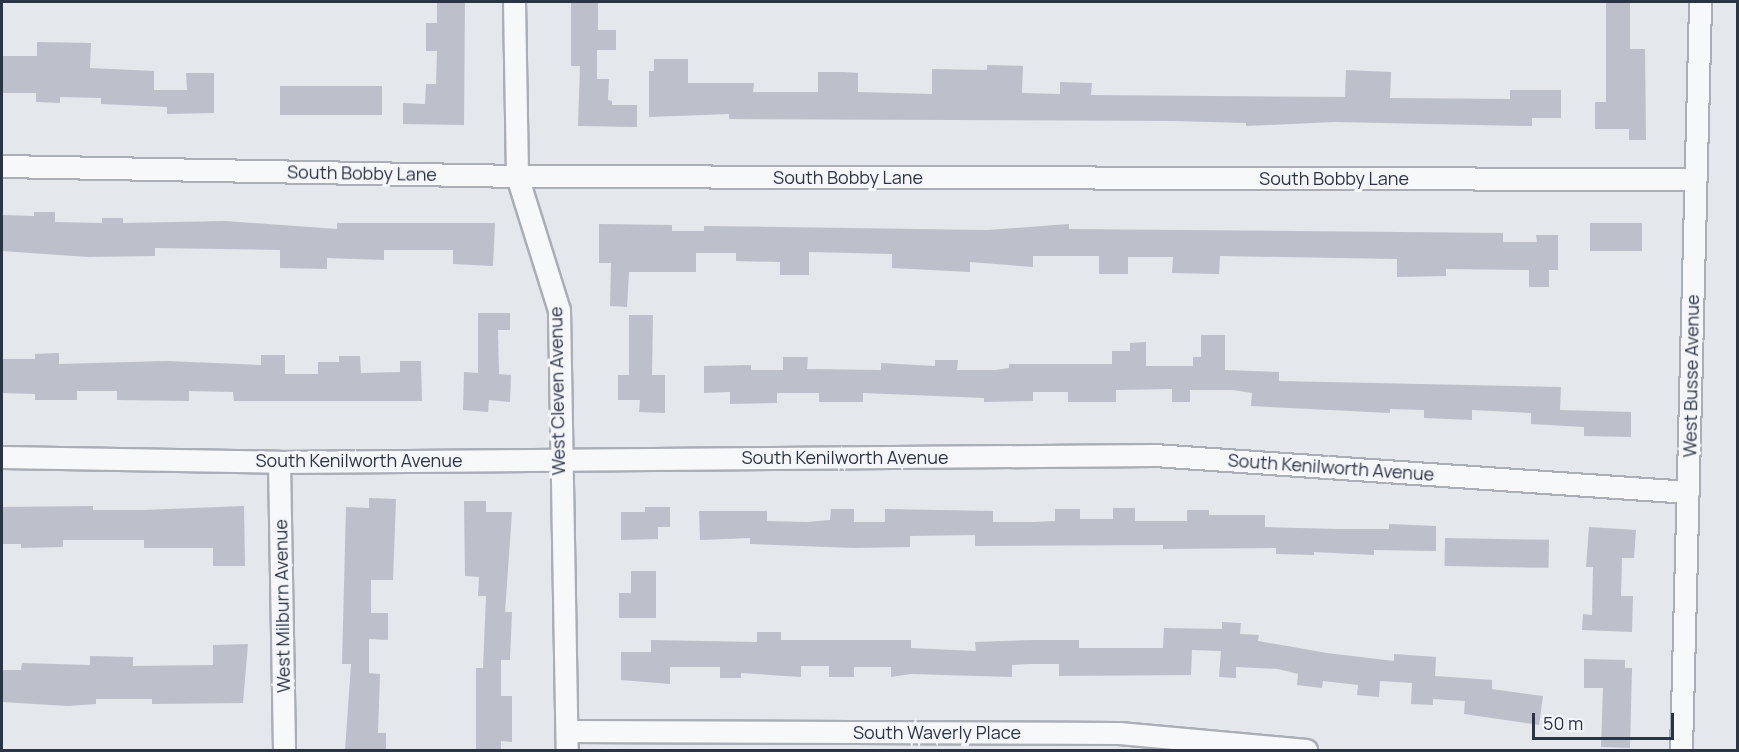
<!DOCTYPE html>
<style>
body{margin:0}
#map{position:relative;width:1739px;height:752px;overflow:hidden;background:#e4e7ec;font-family:Manrope,sans-serif}
div>[style]{position:absolute}
[style*='--x']{left:calc(var(--x)*1px);top:calc(var(--y)*1px);width:calc(var(--w)*1px);rotate:calc(var(--a)*1deg)}
.building>*{inset:0;background:#bbc0ca;transform-origin:0 0}
.roads{filter:drop-shadow(2px 0 #a9aeb7) drop-shadow(-2px 0 #a9aeb7) drop-shadow(0 2px #a9aeb7) drop-shadow(0 -2px #a9aeb7)}
.minor>*{height:21px;margin:-10.5px;padding:0 10.5px;transform-origin:10.5px;border-radius:10.5px;background:#f7f8fa}
span{translate:-50% -50%;white-space:nowrap;text-align:center;line-height:1.15;-webkit-text-stroke:6px #f4f6f9;paint-order:stroke}
.street-label{font-size:18px;color:#2b3445}
.frame{position:absolute;inset:0;border:3px solid #2b3445;pointer-events:none}
.scale{position:absolute;left:1532px;top:713px;width:142px;height:27px;box-sizing:border-box;border:3px solid #2b3445;border-top:0;padding-left:8px;font-size:18px;line-height:21px;white-space:nowrap;color:#2b3445;-webkit-text-stroke:4px #f4f6f9;paint-order:stroke}
</style>
<div id="map">
<div class="building">
<div style="clip-path:polygon(437px 2px,465px 2px,464px 125px,403px 124px,403px 103px,425px 104px,426px 84px,436px 84px,437px 51px,426px 51px,426px 23px,437px 23px)"></div>
<div style="clip-path:polygon(571px 2px,598px 2px,598px 30px,616px 30px,616px 50px,597px 50px,597px 79px,609px 79px,608px 100px,612px 101px,612px 105px,637px 105px,637px 127px,578px 126px,580px 66px,571px 66px)"></div>
<div style="clip-path:polygon(1606px 2px,1630px 2px,1630px 49px,1645px 49px,1646px 140px,1629px 140px,1629px 129px,1595px 129px,1595px 102px,1606px 102px)"></div>
<div style="clip-path:polygon(37px 42px,91px 43px,90px 68px,154px 71px,154px 90px,187px 90px,186px 73px,214px 73px,214px 113px,167px 114px,167px 107px,101px 104px,101px 98px,60px 97px,60px 103px,36px 102px,36px 93px,2px 93px,2px 56px,37px 56px)"></div>
<div style="clip-path:polygon(654px 59px,688px 59px,688px 83px,754px 83px,753px 92px,818px 92px,818px 72px,844px 72px,858px 73px,858px 92px,932px 94px,932px 69px,987px 70px,987px 65px,1023px 66px,1022px 93px,1060px 94px,1060px 82px,1092px 83px,1091px 95px,1345px 97px,1346px 70px,1391px 72px,1390px 98px,1510px 99px,1510px 90px,1561px 90px,1561px 118px,1532px 118px,1532px 126px,1334px 122px,1246px 126px,1246px 123px,1174px 121px,729px 119px,729px 114px,649px 117px,649px 71px,654px 71px)"></div>
<div style="left:382px;top:86px;width:29px;height:102px;rotate:90deg"></div>
<div style="clip-path:polygon(34px 212px,55px 212px,55px 222px,102px 223px,102px 218px,123px 218px,123px 223px,225px 221px,337px 229px,337px 223px,495px 223px,493px 266px,453px 264px,453px 250px,384px 250px,384px 260px,327px 258px,327px 269px,280px 268px,280px 250px,155px 248px,155px 256px,88px 257px,2px 251px,2px 215px,34px 216px)"></div>
<div style="left:1590px;top:223px;width:52px;height:28px"></div>
<div style="clip-path:polygon(599px 224px,672px 225px,672px 231px,704px 231px,704px 226px,987px 230px,1069px 224px,1069px 229px,1503px 233px,1503px 242px,1537px 242px,1536px 235px,1558px 235px,1558px 270px,1549px 270px,1549px 287px,1529px 287px,1529px 270px,1446px 269px,1446px 276px,1397px 277px,1397px 259px,1220px 256px,1219px 274px,1172px 273px,1173px 257px,1128px 257px,1128px 274px,1099px 274px,1099px 256px,1033px 256px,1033px 267px,970px 262px,970px 272px,892px 268px,892px 254px,809px 252px,809px 275px,780px 275px,780px 262px,736px 261px,736px 253px,696px 253px,696px 272px,629px 272px,627px 307px,610px 306px,611px 263px,599px 263px)"></div>
<div style="clip-path:polygon(478px 313px,510px 313px,510px 330px,498px 330px,499px 374px,511px 375px,510px 402px,489px 400px,488px 412px,463px 410px,464px 372px,478px 373px)"></div>
<div style="clip-path:polygon(629px 315px,653px 315px,652px 375px,665px 375px,665px 413px,639px 412px,640px 400px,618px 400px,618px 375px,629px 375px)"></div>
<div style="clip-path:polygon(1201px 335px,1225px 335px,1225px 370px,1279px 372px,1279px 381px,1561px 387px,1560px 410px,1631px 412px,1631px 437px,1584px 436px,1584px 427px,1531px 424px,1531px 413px,1472px 410px,1472px 420px,1424px 418px,1424px 410px,1390px 409px,1390px 413px,1251px 406px,1252px 393px,1233px 390px,1190px 390px,1190px 402px,1172px 402px,1172px 389px,1116px 390px,1116px 402px,1068px 402px,1068px 392px,1033px 392px,1033px 401px,984px 402px,984px 398px,863px 393px,863px 402px,819px 402px,819px 393px,777px 393px,777px 403px,730px 404px,730px 392px,704px 393px,704px 366px,751px 365px,751px 370px,783px 370px,783px 357px,808px 357px,807px 369px,881px 370px,881px 363px,935px 366px,935px 360px,958px 360px,957px 370px,995px 370px,1009px 368px,1009px 364px,1112px 364px,1112px 351px,1130px 351px,1130px 343px,1146px 342px,1146px 366px,1193px 366px,1193px 357px,1201px 357px)"></div>
<div style="clip-path:polygon(59px 353px,59px 364px,166px 361px,261px 365px,261px 355px,285px 355px,285px 374px,318px 374px,318px 362px,339px 362px,339px 356px,360px 356px,361px 373px,400px 372px,400px 361px,421px 361px,422px 401px,234px 401px,233px 392px,189px 391px,189px 401px,117px 400px,117px 391px,77px 391px,77px 400px,35px 400px,35px 394px,2px 393px,2px 359px,35px 359px,35px 354px)"></div>
<div style="clip-path:polygon(369px 498px,396px 499px,393px 580px,371px 580px,371px 613px,388px 613px,388px 640px,369px 639px,369px 673px,380px 674px,378px 733px,386px 733px,386px 750px,345px 750px,351px 664px,342px 664px,346px 507px,369px 508px)"></div>
<div style="clip-path:polygon(464px 501px,486px 501px,486px 512px,512px 512px,505px 612px,512px 612px,510px 660px,501px 660px,501px 696px,512px 696px,512px 742px,501px 741px,501px 750px,476px 750px,476px 668px,483px 668px,486px 596px,478px 596px,479px 577px,465px 576px)"></div>
<div style="clip-path:polygon(93px 506px,93px 510px,143px 510px,244px 506px,245px 566px,213px 566px,213px 548px,144px 548px,144px 540px,63px 540px,63px 547px,21px 548px,21px 544px,2px 544px,2px 507px)"></div>
<div style="clip-path:polygon(645px 507px,670px 507px,670px 527px,658px 527px,658px 539px,621px 540px,621px 512px,645px 512px)"></div>
<div style="clip-path:polygon(1113px 508px,1135px 508px,1135px 521px,1187px 521px,1187px 510px,1209px 510px,1209px 515px,1265px 515px,1265px 527px,1338px 529px,1389px 529px,1389px 524px,1436px 526px,1436px 551px,1374px 550px,1374px 555px,1314px 552px,1314px 555px,1276px 554px,1276px 548px,1163px 549px,1163px 545px,975px 546px,975px 535px,910px 536px,910px 547px,854px 548px,750px 544px,750px 538px,700px 540px,699px 511px,767px 511px,767px 521px,807px 522px,830px 520px,831px 509px,854px 509px,854px 522px,885px 522px,885px 509px,993px 511px,993px 522px,1033px 522px,1055px 521px,1055px 509px,1080px 509px,1080px 519px,1113px 519px)"></div>
<div style="clip-path:polygon(1589px 527px,1636px 530px,1634px 558px,1622px 558px,1621px 596px,1633px 596px,1632px 632px,1582px 630px,1583px 614px,1592px 615px,1593px 567px,1586px 567px)"></div>
<div style="left:1445px;top:538px;width:104px;height:28px;rotate:1deg"></div>
<div style="clip-path:polygon(631px 571px,656px 571px,656px 618px,619px 618px,619px 593px,631px 593px)"></div>
<div style="clip-path:polygon(1222px 622px,1241px 623px,1240px 634px,1259px 635px,1258px 641px,1327px 653px,1394px 661px,1394px 654px,1436px 657px,1435px 676px,1492px 680px,1492px 689px,1543px 696px,1539px 725px,1464px 714px,1465px 701px,1433px 699px,1433px 705px,1411px 704px,1412px 683px,1380px 681px,1379px 697px,1357px 695px,1358px 685px,1323px 681px,1322px 688px,1297px 685px,1298px 674px,1278px 669px,1236px 667px,1236px 678px,1219px 677px,1221px 651px,1192px 650px,1191px 675px,1059px 676px,1059px 664px,1028px 664px,1012px 665px,1012px 677px,911px 674px,891px 677px,891px 667px,854px 667px,854px 677px,829px 677px,829px 666px,801px 666px,801px 677px,741px 673px,741px 678px,720px 678px,720px 667px,670px 667px,670px 684px,621px 680px,621px 652px,651px 652px,651px 640px,757px 642px,757px 632px,781px 632px,781px 640px,911px 640px,911px 648px,976px 651px,975px 642px,1033px 640px,1079px 640px,1079px 648px,1163px 648px,1164px 628px,1222px 629px)"></div>
<div style="clip-path:polygon(248px 644px,243px 703px,152px 704px,152px 699px,96px 699px,96px 704px,68px 706px,2px 702px,2px 670px,21px 670px,22px 663px,90px 665px,90px 656px,133px 657px,133px 666px,213px 665px,213px 645px)"></div>
<div style="clip-path:polygon(1584px 659px,1625px 660px,1625px 668px,1632px 668px,1630px 748px,1601px 747px,1603px 688px,1584px 688px)"></div>
</div>
<div class="roads">
<div class="minor">
<div style="--x:514;--y:2;--w:174;--a:89"></div>
<div style="--x:517;--y:176;--w:140;--a:72.6"></div>
<div style="--x:559;--y:310;--w:440;--a:89"></div>
<div style="--x:2;--y:166;--w:515;--a:1.11"></div>
<div style="--x:517;--y:176;--w:1178;--a:0.15"></div>
<div style="--x:2;--y:457;--w:277;--a:1"></div>
<div style="--x:279;--y:462;--w:875;--a:-0.46"></div>
<div style="--x:1154;--y:455;--w:535;--a:3.96"></div>
<div style="--x:279;--y:462;--w:288;--a:89"></div>
<div style="--x:567;--y:731;--w:552;--a:0.21"></div>
<div style="--x:1119;--y:733;--w:188;--a:5.2"></div>
<div style="--x:1681;--y:750;--w:748;--a:-88.54"></div>
</div>
</div>
<div class="street-label">
<span style="left:362px;top:173px;rotate:1deg">South Bobby Lane</span>
<span style="left:848px;top:177px">South Bobby Lane</span>
<span style="left:1334px;top:178px">South Bobby Lane</span>
<span style="left:1691px;top:376px;rotate:-89deg">West Busse Avenue</span>
<span style="left:557px;top:391px;rotate:-91deg">West Cleven Avenue</span>
<span style="left:845px;top:457px">South Kenilworth Avenue</span>
<span style="left:359px;top:460px">South Kenilworth Avenue</span>
<span style="left:1331px;top:467px;rotate:4deg">South Kenilworth Avenue</span>
<span style="left:282px;top:606px;rotate:-91deg">West Milburn Avenue</span>
<span style="left:937px;top:732px">South Waverly Place</span>
</div>
<div class="frame"></div>
<div class="scale">50 m</div>
</div>
